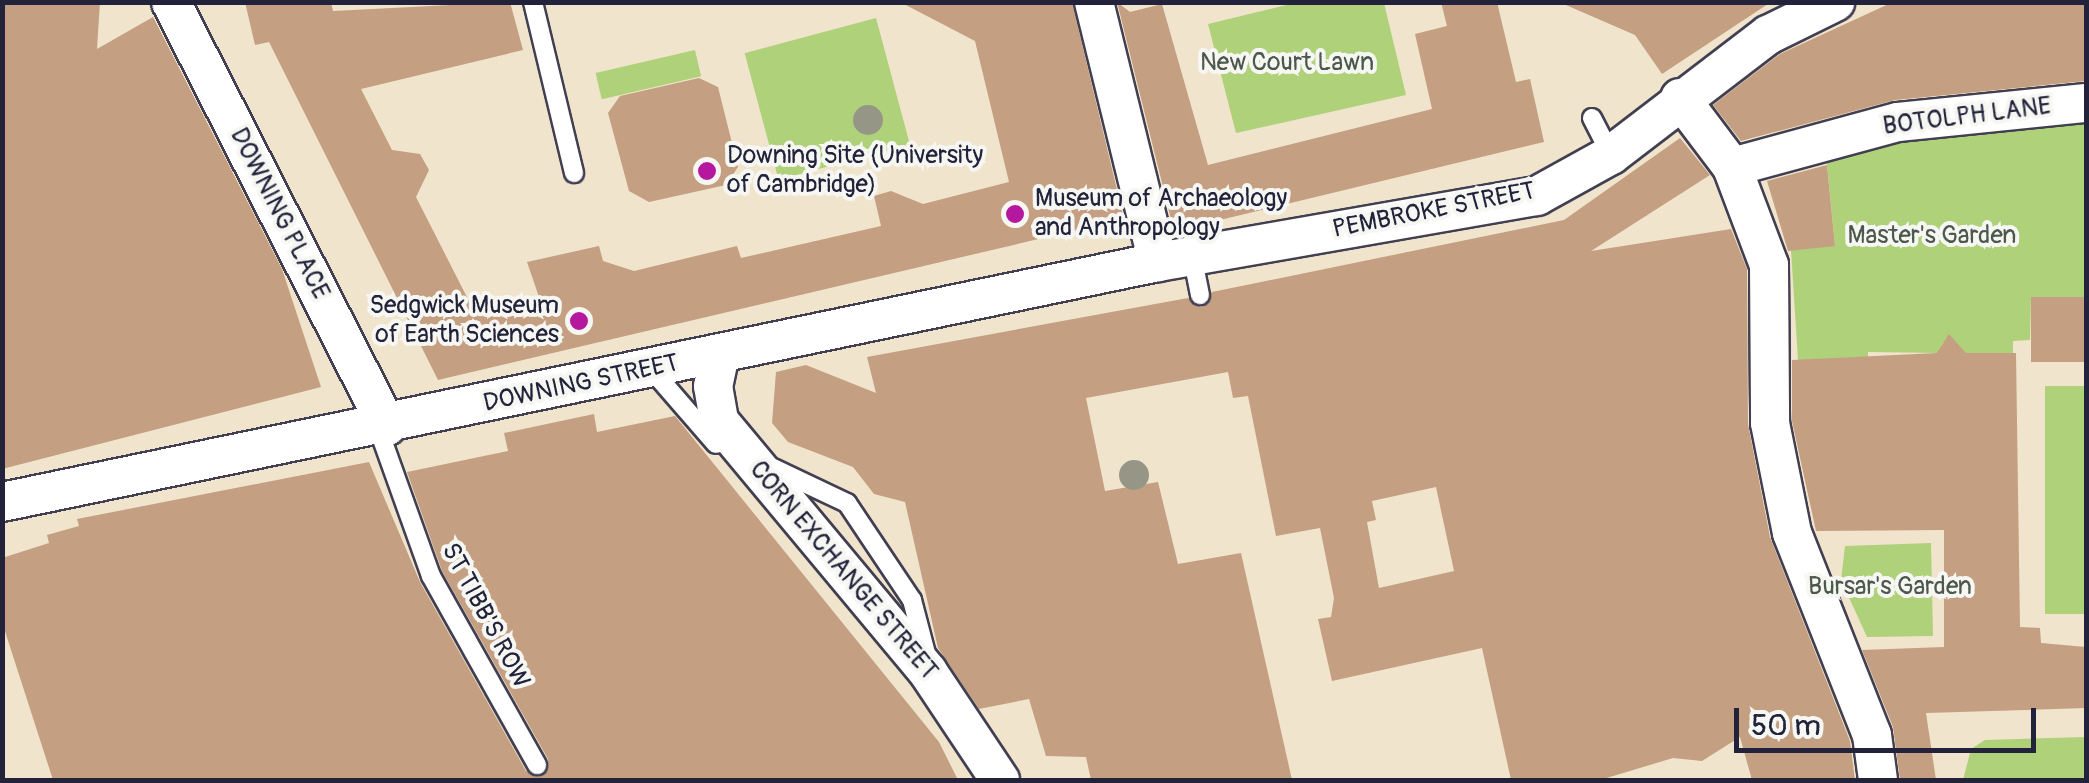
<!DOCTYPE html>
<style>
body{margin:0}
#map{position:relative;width:2089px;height:783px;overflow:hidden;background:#f0e4cc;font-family:Pangolin,sans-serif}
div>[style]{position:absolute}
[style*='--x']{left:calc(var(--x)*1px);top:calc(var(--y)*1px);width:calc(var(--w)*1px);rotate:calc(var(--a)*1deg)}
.green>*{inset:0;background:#aed17a;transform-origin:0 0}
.building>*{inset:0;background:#c49f81;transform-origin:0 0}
.roads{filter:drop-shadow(2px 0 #413f51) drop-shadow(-2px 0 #413f51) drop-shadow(0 2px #413f51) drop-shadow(0 -2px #413f51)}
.service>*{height:18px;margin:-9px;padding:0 9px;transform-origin:9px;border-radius:9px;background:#fff}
.minor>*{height:38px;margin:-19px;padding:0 19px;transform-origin:19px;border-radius:19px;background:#fff}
.trees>*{width:30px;height:30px;margin:-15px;border-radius:50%;background:#969687}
.dots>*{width:28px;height:28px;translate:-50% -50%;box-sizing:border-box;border:5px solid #f6f6f2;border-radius:50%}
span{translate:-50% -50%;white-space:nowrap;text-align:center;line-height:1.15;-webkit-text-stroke:8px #f6f6f2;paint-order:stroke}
.park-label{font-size:25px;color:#4c574e}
.street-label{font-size:25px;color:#22223b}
.poi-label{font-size:25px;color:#22223b}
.left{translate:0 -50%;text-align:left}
.right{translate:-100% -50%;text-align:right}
.frame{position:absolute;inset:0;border:5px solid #22223b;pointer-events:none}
.scale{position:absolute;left:1734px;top:708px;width:302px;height:45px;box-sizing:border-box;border:5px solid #22223b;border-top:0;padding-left:12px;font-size:30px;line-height:35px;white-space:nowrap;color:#22223b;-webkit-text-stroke:8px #f6f6f2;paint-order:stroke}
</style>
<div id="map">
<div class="green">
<div style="clip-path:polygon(1295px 3px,1384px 3px,1406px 95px,1236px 133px,1208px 24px)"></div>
<div style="left:876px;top:18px;width:131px;height:136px;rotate:75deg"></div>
<div style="left:695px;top:50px;width:27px;height:102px;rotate:77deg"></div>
<div style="clip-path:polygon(2086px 112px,2086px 297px,2031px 297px,2030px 340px,2013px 341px,2013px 353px,1961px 353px,1943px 343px,1940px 353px,1868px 352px,1868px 363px,1798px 360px,1791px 250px,1835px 245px,1826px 154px)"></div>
<div style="left:2045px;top:386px;width:41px;height:228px"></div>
<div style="clip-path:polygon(1931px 543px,1933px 636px,1867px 637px,1841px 580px,1845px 546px)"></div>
<div style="clip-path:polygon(2086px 737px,2086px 780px,1963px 780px,1971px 749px,1985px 740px)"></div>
</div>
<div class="building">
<div style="clip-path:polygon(2px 2px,100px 2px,97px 49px,153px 17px,282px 269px,321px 387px,2px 469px)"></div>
<div style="clip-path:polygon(245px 2px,331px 2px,333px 11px,510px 2px,523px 50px,361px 89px,392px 150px,420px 154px,429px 170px,416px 197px,474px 311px,539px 297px,527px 262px,599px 246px,603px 261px,634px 271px,737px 246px,741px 258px,881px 226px,874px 196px,891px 191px,923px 204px,1009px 182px,975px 41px,900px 2px,1072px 2px,1124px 219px,438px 380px,269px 42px,255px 45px)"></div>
<div style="clip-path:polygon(1117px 2px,1130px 12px,1162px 4px,1208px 165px,1432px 109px,1415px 34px,1447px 26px,1441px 2px,1497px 2px,1516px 82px,1530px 79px,1544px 142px,1174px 231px)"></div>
<div style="clip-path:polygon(1559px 2px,1771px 2px,1662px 74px,1635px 35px)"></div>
<div style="clip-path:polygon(1893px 2px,2086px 2px,2086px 81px,1895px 100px,1741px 141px,1713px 105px,1780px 54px)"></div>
<div style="clip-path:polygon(699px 78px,718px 87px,738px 167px,726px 185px,649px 202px,629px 191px,608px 113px,620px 96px)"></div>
<div style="clip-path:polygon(evenodd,1680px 138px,1710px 175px,1591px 251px,1731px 229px,1747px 269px,1748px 424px,1770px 537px,1850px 741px,1855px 780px,1752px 780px,1740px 737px,1702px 761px,1673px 758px,1600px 780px,1511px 780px,1482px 648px,1332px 681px,1318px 619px,1331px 617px,1334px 598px,1320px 528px,1276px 536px,1248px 396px,1233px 398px,1228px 372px,1086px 398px,1105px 491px,1158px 482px,1178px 564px,1241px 553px,1292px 780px,1091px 780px,1086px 757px,1046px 756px,1029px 699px,979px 709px,938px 648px,905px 502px,874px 494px,853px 467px,788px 442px,772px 423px,776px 372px,806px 365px,876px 393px,867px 357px,1188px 298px,1201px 307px,1212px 292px,1564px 220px,1680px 138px,1436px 487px,1454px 571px,1379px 588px,1367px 522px,1376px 520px,1372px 501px,1436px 487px)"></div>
<div style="clip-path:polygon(1827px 165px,1835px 246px,1788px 251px,1767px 181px)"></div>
<div style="left:2031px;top:297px;width:55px;height:65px"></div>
<div style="clip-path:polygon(1949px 334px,1966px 353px,2016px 353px,2020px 627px,2040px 628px,2041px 643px,2086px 647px,2086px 708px,1926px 713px,1936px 780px,1900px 780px,1893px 727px,1862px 650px,1944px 647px,1944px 530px,1816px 531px,1792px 421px,1792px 360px,1937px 353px)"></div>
<div style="clip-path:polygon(594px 414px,597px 432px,675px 416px,939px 742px,958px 780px,53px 780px,2px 622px,2px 558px,49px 543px,47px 535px,79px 526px,77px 519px,369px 462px,420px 582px,526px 771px,544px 775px,548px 759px,442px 571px,407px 472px,508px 451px,504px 433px)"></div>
</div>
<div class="roads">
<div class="service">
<div style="--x:533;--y:2;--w:176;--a:76.5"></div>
<div style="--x:1592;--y:118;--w:42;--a:62.8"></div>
<div style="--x:1192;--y:255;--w:41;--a:78.7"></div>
<div style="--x:651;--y:369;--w:99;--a:49.1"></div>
<div style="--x:378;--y:428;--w:157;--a:70.3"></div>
<div style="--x:431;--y:576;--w:217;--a:60.7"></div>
<div style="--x:773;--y:468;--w:82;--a:25.3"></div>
<div style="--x:847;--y:503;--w:117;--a:56.2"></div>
<div style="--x:912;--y:600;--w:63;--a:75.3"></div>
</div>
<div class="minor">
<div style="--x:171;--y:2;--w:476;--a:63"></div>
<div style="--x:1094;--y:2;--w:268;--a:76.2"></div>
<div style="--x:1680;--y:98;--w:86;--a:53"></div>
<div style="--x:1732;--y:167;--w:105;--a:69.3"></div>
<div style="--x:1769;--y:265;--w:158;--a:89.6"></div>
<div style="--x:1770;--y:423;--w:112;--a:78.7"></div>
<div style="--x:1792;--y:533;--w:217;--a:68.4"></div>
<div style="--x:1872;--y:735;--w:45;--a:82.4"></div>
<div style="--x:1732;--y:167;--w:172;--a:-15.2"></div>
<div style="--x:1898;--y:122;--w:189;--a:-5.8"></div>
<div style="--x:720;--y:354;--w:33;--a:102"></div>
<div style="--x:713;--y:386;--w:36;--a:80"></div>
<div style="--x:719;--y:421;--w:327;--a:50.2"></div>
<div style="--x:928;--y:672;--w:130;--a:56.3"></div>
<div style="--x:2;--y:502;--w:1181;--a:-11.73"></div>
<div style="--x:1158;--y:262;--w:385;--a:-9.9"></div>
<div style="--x:1537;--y:196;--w:85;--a:-29"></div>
<div style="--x:1611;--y:155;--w:198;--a:-37.4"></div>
<div style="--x:1768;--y:35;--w:75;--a:-26.2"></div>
</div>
</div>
<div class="trees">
<div style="left:868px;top:120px"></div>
<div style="left:1134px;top:475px"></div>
</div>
<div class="dots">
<div style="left:707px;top:171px;background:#b5179e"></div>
<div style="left:1015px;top:214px;background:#b5179e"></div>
<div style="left:579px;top:321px;background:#b5179e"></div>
</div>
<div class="park-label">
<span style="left:1287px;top:63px">New Court Lawn</span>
<span style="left:1932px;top:236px">Master's Garden</span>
<span style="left:1890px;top:587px">Bursar's Garden</span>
</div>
<div class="street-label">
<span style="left:1967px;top:117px;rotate:-7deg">BOTOLPH LANE</span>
<span style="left:1434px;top:211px;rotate:-11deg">PEMBROKE STREET</span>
<span style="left:279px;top:214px;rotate:63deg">DOWNING PLACE</span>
<span style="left:581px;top:384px;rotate:-12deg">DOWNING STREET</span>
<span style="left:843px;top:571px;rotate:50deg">CORN EXCHANGE STREET</span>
<span style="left:485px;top:616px;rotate:62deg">ST TIBB'S ROW</span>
</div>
<div class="poi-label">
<span class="left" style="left:727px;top:171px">Downing Site (University<br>of Cambridge)</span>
<span class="left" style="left:1035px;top:214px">Museum of Archaeology<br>and Anthropology</span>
<span class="right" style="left:559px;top:321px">Sedgwick Museum<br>of Earth Sciences</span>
</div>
<div class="frame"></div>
<div class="scale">50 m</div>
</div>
